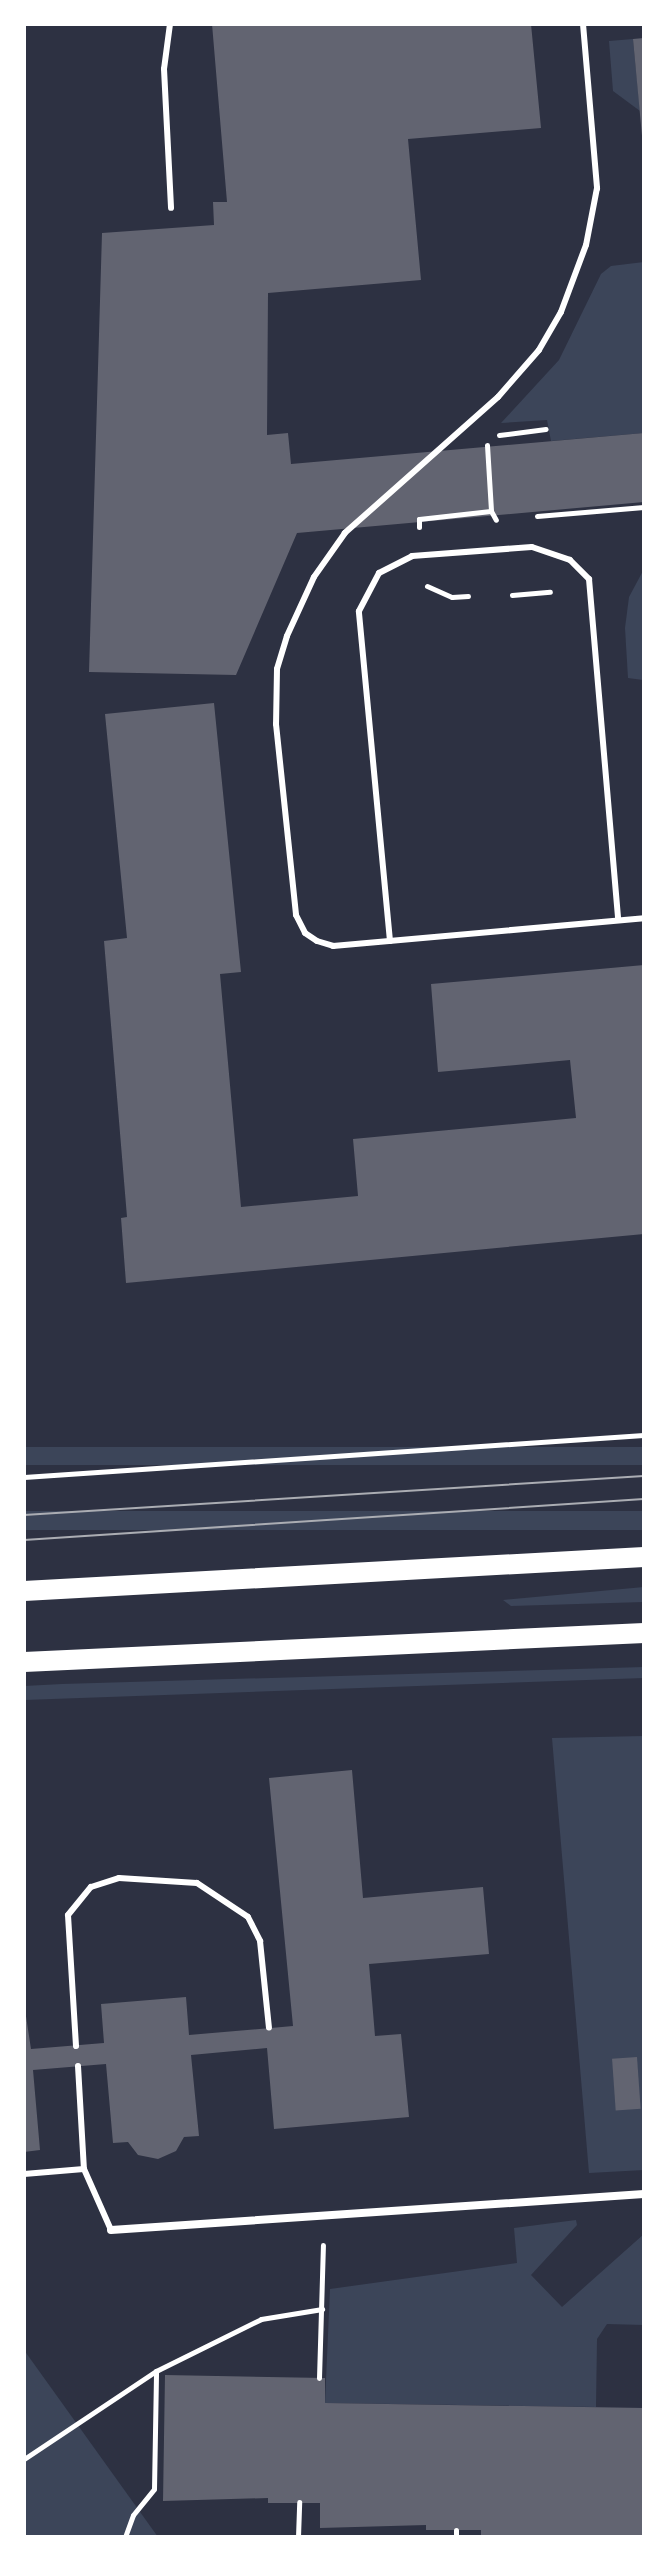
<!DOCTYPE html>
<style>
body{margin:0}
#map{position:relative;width:668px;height:2561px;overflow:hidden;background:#2d3142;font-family:Overpass,sans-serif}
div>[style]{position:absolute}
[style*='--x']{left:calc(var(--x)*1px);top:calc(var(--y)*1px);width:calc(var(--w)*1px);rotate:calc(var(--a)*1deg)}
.green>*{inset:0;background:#3c4559;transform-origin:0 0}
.building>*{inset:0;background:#626471;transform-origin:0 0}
.path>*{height:5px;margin:-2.5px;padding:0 2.5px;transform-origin:2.5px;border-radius:2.5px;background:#fff}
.service>*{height:6px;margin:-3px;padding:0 3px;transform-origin:3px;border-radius:3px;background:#fff}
.minor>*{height:8px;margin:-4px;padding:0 4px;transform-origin:4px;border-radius:4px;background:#fff}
.primary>*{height:20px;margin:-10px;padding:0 10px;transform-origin:10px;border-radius:10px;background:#fff}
.tram>*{height:2px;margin:-1px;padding:0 1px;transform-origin:1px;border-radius:1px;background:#abadb3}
span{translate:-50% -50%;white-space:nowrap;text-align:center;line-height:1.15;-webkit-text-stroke:6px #fff;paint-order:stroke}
.frame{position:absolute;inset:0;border:26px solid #fff;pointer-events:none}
</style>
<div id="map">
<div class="green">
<div style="clip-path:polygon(633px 39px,640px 111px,613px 91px,609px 41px)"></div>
<div style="clip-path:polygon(644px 262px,644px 433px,551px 441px,547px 420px,501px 423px,559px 360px,601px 274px,611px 266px)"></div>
<div style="clip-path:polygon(644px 569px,644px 675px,643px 680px,628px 678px,625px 628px,629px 597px)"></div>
<div style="left:644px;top:1447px;width:18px;height:621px;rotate:90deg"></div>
<div style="left:644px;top:1511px;width:19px;height:621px;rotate:90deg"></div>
<div style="clip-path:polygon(644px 1587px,644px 1602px,511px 1606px,503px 1600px)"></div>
<div style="clip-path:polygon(644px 1667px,644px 1678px,24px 1700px,24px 1686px,62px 1684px)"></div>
<div style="clip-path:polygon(644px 1736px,644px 2170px,589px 2173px,552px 1738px)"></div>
<div style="clip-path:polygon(576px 2220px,577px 2225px,531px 2275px,562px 2307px,644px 2234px,644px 2325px,607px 2324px,597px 2339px,596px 2407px,325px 2403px,330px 2289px,517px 2263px,514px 2228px)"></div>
<div style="clip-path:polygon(24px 2350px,158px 2537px,24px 2537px)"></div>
</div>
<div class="building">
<div style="clip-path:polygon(212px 24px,531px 24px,541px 128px,408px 139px,421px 280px,268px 293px,267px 435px,288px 433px,291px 464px,644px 433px,644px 502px,297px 533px,236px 675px,89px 672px,102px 233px,214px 225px,213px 202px,227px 202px)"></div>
<div style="clip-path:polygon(644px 38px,644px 135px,642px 136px,633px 39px)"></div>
<div style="clip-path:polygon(214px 703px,241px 972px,220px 974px,241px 1207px,358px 1196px,353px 1139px,576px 1118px,570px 1060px,438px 1072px,431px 984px,644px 965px,644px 1234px,126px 1283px,121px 1218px,127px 1217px,104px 941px,127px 938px,105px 714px)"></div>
<div style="clip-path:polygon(352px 1770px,363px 1898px,483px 1887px,489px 1954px,369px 1964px,375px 2036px,401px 2034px,409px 2117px,274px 2129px,267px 2048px,191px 2055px,199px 2136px,184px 2137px,176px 2151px,158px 2159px,138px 2155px,128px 2142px,113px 2143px,106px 2064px,33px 2070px,40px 2150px,24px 2152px,24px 2003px,31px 2049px,104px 2043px,101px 2004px,186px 1997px,189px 2035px,293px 2026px,269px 1778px)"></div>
<div style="left:637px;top:2057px;width:52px;height:25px;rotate:86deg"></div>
<div style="clip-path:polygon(165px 2375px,325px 2378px,325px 2403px,644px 2408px,644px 2537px,481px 2537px,481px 2530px,426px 2530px,426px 2525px,320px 2528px,320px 2503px,268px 2503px,268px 2498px,163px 2501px)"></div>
</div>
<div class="path">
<div style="--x:499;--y:435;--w:47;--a:-7.3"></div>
<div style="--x:487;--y:445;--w:66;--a:86.5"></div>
<div style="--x:537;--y:516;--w:107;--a:-4.8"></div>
<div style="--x:419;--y:527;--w:8;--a:-90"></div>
<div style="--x:419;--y:519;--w:72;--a:-6.3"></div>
<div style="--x:491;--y:511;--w:10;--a:61"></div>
<div style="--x:427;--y:586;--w:27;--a:24"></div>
<div style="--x:452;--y:597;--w:16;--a:-4"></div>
<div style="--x:512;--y:595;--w:38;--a:-5"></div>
<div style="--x:24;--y:1477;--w:621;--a:-3.88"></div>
<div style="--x:319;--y:2378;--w:133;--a:-88.3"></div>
<div style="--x:24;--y:2459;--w:159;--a:-33.7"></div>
<div style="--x:456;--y:2530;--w:7;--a:90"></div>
<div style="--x:125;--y:2537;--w:23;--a:-70"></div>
<div style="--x:133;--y:2515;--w:33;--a:-51"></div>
<div style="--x:154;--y:2489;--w:118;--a:-89"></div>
<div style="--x:156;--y:2371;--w:117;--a:-26.3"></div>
<div style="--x:261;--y:2319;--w:62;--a:-9.3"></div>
<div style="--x:298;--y:2537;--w:35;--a:-88"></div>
</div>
<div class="service">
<div style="--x:170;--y:24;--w:45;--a:97.6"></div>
<div style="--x:164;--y:69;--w:139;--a:87.1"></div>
<div style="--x:583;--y:24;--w:165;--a:85.1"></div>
<div style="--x:597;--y:188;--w:58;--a:100.9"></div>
<div style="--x:586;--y:245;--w:72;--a:110.5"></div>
<div style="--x:561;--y:312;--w:44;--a:120.1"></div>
<div style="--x:539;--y:350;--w:62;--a:131.1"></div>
<div style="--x:498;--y:397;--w:205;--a:138.4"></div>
<div style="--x:345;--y:533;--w:54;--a:125.2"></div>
<div style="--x:314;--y:577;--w:65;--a:114.6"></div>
<div style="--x:287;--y:636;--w:34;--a:107"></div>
<div style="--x:277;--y:669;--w:55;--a:91"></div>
<div style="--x:276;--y:724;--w:192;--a:84"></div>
<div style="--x:296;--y:915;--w:20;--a:63"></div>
<div style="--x:305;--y:933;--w:14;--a:34"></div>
<div style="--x:317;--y:941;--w:17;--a:17"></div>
<div style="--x:333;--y:946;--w:312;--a:-5.1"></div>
<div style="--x:390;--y:941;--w:331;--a:-95.4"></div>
<div style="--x:359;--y:611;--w:43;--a:-62.2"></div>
<div style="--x:379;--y:573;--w:37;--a:-27"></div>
<div style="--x:412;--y:556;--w:120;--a:-4.3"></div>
<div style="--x:532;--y:547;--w:40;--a:18.9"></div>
<div style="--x:570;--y:560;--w:27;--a:45"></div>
<div style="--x:589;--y:579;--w:342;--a:85.1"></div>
<div style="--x:76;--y:2046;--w:131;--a:-93.5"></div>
<div style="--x:68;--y:1915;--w:36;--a:-51"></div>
<div style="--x:91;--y:1887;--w:29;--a:-18"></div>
<div style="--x:119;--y:1878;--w:78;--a:3.7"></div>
<div style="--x:197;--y:1883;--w:61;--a:33.7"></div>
<div style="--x:248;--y:1917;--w:27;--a:63"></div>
<div style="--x:260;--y:1941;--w:87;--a:84.1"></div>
<div style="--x:78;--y:2066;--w:103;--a:86.7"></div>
<div style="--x:84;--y:2169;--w:67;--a:66.1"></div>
<div style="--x:24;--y:2174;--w:60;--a:-4.8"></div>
</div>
<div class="minor">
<div style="--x:111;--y:2230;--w:534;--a:-3.86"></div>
</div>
<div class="primary">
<div style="--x:24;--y:1591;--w:621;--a:-3.14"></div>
<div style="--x:24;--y:1662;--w:621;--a:-2.68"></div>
</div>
<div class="tram">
<div style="--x:24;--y:1515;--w:621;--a:-3.6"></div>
<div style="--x:24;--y:1540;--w:621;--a:-3.78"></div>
</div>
<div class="frame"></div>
</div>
